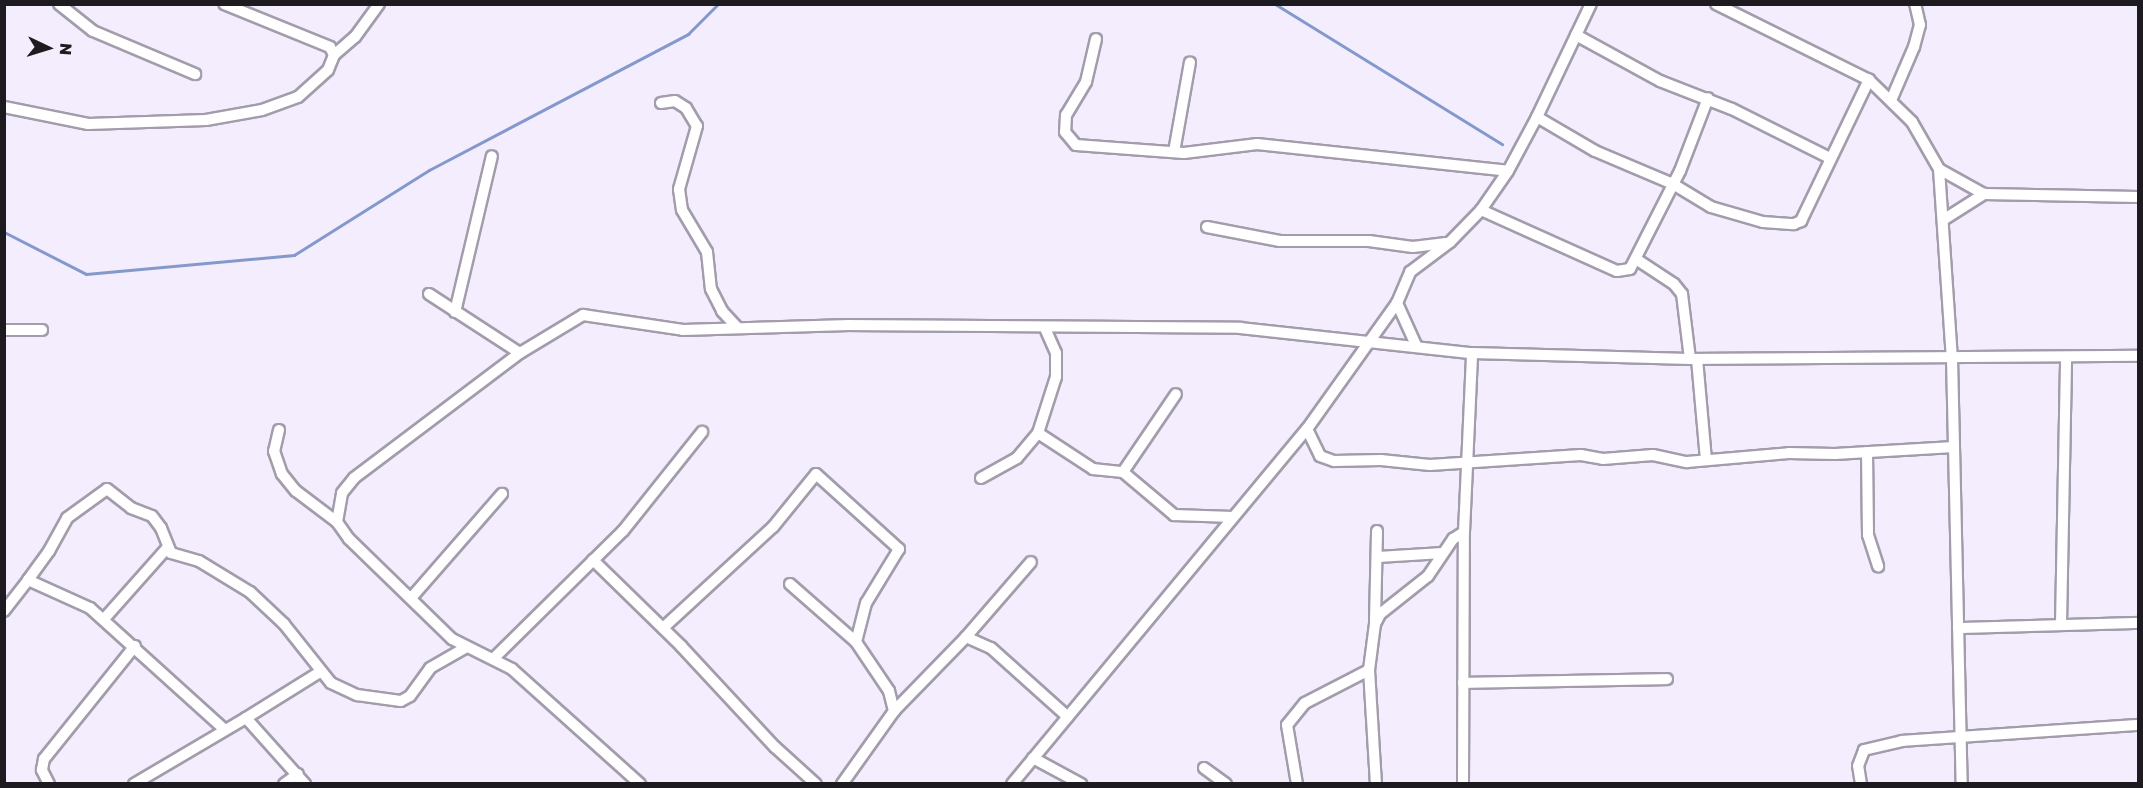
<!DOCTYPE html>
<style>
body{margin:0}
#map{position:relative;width:2143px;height:788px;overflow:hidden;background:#f4edfd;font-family:"Golos Text",sans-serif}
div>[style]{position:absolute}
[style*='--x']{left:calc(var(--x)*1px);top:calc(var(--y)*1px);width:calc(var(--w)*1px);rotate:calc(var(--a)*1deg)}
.stream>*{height:3px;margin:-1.5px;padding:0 1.5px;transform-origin:1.5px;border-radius:1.5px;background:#8499cb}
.roads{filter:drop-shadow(2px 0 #a29cab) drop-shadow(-2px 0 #a29cab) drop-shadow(0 2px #a29cab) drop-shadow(0 -2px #a29cab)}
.street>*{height:10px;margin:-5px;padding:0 5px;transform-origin:5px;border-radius:5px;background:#fff}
span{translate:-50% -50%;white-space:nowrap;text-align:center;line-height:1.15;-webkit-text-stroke:6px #f4edfd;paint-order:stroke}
.frame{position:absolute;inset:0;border:6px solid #1d1b20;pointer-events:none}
.north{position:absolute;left:18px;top:18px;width:60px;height:60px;-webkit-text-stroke:4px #f4edfd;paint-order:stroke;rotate:94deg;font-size:16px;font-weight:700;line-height:24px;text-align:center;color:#1d1b20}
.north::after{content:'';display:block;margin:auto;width:21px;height:27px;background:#1d1b20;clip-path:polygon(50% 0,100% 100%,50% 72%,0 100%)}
</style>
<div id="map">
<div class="stream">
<div style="--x:1275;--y:4;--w:267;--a:31.7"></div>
<div style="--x:4;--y:232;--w:92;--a:27.1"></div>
<div style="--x:86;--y:274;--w:209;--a:-5.2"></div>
<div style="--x:294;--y:255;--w:160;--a:-32.2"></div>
<div style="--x:429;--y:170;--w:293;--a:-27.7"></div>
<div style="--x:688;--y:34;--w:42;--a:-45"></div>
</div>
<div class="roads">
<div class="street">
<div style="--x:59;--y:4;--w:43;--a:38.5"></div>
<div style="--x:93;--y:31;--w:111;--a:22.9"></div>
<div style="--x:1716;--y:4;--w:171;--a:26.4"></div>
<div style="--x:1869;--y:80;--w:60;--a:44.3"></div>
<div style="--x:1912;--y:122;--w:54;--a:60.1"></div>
<div style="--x:1939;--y:169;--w:189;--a:86.1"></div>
<div style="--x:1952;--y:358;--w:426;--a:88.7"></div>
<div style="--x:1576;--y:35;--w:96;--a:28.7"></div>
<div style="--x:1660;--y:81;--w:77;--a:21.3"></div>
<div style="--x:1732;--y:109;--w:110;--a:26.6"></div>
<div style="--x:1096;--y:39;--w:44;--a:103.1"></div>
<div style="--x:1086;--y:82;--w:39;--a:121"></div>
<div style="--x:1066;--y:115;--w:17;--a:93"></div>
<div style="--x:1065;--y:132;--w:17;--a:50"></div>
<div style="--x:1076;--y:145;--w:108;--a:4.2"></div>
<div style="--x:1184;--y:153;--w:74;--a:-7"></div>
<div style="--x:1257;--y:144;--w:252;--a:6.1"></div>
<div style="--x:334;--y:55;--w:28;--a:-41"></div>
<div style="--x:355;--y:37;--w:41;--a:-54"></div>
<div style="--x:1892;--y:98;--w:56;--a:-66.7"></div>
<div style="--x:1914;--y:47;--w:23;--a:-75"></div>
<div style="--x:1920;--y:25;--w:22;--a:-103"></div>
<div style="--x:661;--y:103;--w:14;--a:-8"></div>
<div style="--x:675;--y:101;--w:13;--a:32"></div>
<div style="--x:686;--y:108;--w:21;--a:59"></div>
<div style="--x:697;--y:126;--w:66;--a:105.9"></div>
<div style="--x:679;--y:189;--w:21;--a:82"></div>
<div style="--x:682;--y:210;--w:49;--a:59.2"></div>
<div style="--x:707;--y:252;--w:37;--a:84"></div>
<div style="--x:711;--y:289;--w:25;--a:63"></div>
<div style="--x:722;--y:311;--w:22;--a:47"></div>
<div style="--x:4;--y:107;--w:86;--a:11.4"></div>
<div style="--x:88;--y:124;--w:118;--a:-1.9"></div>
<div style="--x:206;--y:120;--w:57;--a:-10.1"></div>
<div style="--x:262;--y:110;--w:38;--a:-20"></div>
<div style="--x:298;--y:97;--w:40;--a:-42"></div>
<div style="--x:328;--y:70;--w:16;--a:-68"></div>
<div style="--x:334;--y:55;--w:9;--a:-117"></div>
<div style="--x:330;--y:47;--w:114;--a:-157.9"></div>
<div style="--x:1537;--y:117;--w:67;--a:30.4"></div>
<div style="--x:1595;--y:151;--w:85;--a:22.9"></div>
<div style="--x:1673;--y:184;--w:44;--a:31.2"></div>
<div style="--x:1711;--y:207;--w:54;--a:16.1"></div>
<div style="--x:1763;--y:222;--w:31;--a:4"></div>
<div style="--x:1794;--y:224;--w:8;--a:-23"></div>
<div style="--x:1801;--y:221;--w:157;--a:-64.3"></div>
<div style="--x:1174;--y:152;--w:91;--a:-79.9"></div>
<div style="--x:1939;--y:169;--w:51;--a:29.1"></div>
<div style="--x:1984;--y:194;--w:154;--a:1.1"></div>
<div style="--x:1481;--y:210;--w:149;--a:24.2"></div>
<div style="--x:1617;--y:271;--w:13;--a:-9"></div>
<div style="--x:1630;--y:269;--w:110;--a:-63"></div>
<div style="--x:1680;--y:171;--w:78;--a:-69"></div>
<div style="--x:1943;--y:220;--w:49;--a:-32.4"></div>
<div style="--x:1207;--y:227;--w:74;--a:10.9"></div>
<div style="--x:1280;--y:241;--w:89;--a:0"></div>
<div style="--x:1369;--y:241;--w:44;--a:7.8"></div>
<div style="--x:1413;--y:247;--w:33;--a:-7"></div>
<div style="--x:1636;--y:259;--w:45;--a:33.3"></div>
<div style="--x:1674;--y:284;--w:13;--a:51"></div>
<div style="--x:1682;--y:294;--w:65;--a:83"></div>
<div style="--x:429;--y:294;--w:108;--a:33"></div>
<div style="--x:1397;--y:303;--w:46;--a:65.7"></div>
<div style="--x:455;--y:312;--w:160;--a:-76.7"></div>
<div style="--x:4;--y:330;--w:38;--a:0"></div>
<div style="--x:1697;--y:359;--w:101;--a:84.9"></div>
<div style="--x:1307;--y:429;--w:30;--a:64"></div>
<div style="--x:1320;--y:456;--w:15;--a:20"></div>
<div style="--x:1334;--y:461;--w:47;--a:-1.2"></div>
<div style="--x:1381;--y:460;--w:49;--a:5.8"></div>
<div style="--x:1430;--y:465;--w:151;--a:-3.8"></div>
<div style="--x:1581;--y:455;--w:22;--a:10"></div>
<div style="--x:1603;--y:459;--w:50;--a:-4.6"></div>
<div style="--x:1653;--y:455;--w:35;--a:12"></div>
<div style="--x:1687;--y:462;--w:102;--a:-5"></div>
<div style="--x:1789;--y:453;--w:46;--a:1.2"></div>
<div style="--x:1835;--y:454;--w:119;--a:-3.4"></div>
<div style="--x:279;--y:430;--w:22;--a:103"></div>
<div style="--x:274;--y:451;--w:24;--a:71"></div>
<div style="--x:282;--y:474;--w:22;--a:51"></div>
<div style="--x:296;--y:491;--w:51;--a:37.1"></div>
<div style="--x:1038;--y:433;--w:66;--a:33.2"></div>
<div style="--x:1093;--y:469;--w:30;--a:6"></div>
<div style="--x:1123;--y:472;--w:67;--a:40.1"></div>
<div style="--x:1174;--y:515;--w:59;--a:1.9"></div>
<div style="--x:1867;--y:452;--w:83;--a:89.3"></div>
<div style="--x:1868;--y:535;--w:33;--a:72"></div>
<div style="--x:1123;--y:472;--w:94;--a:-55.8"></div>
<div style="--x:981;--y:478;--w:41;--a:-29.1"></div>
<div style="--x:1017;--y:458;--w:33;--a:-50"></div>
<div style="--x:1038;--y:433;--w:59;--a:-72.2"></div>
<div style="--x:1056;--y:377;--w:24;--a:-90"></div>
<div style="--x:1056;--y:353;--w:27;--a:-114"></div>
<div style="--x:1378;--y:557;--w:65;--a:-3.5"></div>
<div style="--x:593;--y:560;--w:123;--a:44.3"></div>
<div style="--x:681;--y:646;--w:138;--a:47.1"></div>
<div style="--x:775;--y:747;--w:55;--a:42.1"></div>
<div style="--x:28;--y:580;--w:36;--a:-54"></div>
<div style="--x:49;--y:551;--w:38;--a:-61"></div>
<div style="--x:67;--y:518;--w:49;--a:-35.9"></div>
<div style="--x:107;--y:489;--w:31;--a:38"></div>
<div style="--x:131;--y:508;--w:22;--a:21"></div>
<div style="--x:152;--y:516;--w:15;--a:53"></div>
<div style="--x:161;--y:528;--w:27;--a:68"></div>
<div style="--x:171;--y:553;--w:29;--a:16"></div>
<div style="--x:199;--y:561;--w:60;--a:31.3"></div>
<div style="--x:250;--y:592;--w:47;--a:43.3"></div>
<div style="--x:284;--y:624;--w:75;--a:51.5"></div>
<div style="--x:331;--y:683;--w:29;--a:25"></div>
<div style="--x:357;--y:695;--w:44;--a:7.8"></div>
<div style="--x:401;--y:701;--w:10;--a:-29"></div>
<div style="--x:410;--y:696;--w:34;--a:-54"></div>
<div style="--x:430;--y:668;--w:40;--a:-29.7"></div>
<div style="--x:790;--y:584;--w:88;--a:41.3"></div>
<div style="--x:856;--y:642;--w:59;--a:56"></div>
<div style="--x:889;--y:691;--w:21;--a:76"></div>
<div style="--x:412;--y:597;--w:137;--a:-48.9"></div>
<div style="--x:4;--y:611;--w:39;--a:-52"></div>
<div style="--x:28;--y:580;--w:68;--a:24.3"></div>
<div style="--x:90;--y:608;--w:181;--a:42.1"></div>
<div style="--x:104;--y:619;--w:95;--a:-48.4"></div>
<div style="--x:1375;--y:621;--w:90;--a:-88.7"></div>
<div style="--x:2061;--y:624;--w:267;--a:-88.9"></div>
<div style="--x:663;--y:628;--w:149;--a:-42.6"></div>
<div style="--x:773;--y:527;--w:68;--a:-50.9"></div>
<div style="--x:816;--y:474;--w:112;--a:42.1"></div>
<div style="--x:899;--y:549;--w:63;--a:121.4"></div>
<div style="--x:866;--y:603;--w:40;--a:104.4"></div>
<div style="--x:1958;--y:628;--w:180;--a:-1.6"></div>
<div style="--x:966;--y:637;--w:99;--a:-49.1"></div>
<div style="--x:493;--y:659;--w:182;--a:-44.6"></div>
<div style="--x:623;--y:531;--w:127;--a:-51.4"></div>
<div style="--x:1369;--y:670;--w:114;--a:86.5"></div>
<div style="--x:1463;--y:683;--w:204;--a:-1.1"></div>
<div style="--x:246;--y:718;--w:87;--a:-31.9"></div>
<div style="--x:1033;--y:758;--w:55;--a:28.4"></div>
<div style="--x:1204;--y:768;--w:27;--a:36"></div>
<div style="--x:49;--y:784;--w:16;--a:-117"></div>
<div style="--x:42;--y:770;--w:11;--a:-80"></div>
<div style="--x:44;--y:759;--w:145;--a:-51.2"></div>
<div style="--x:134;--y:784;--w:130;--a:-30.5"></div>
<div style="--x:246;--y:718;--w:89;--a:48.2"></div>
<div style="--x:284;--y:784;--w:17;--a:-36"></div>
<div style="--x:640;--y:784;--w:172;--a:-138.1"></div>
<div style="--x:512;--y:669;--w:67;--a:-153.4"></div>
<div style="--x:452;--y:639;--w:144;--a:-135.8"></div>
<div style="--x:349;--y:539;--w:21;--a:-125"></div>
<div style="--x:337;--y:522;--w:29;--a:-80"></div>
<div style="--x:342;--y:493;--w:19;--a:-51"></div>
<div style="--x:354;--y:478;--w:208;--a:-37"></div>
<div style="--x:520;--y:353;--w:74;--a:-31.1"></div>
<div style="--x:583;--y:315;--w:101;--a:8.5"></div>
<div style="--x:683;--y:330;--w:166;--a:-1.7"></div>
<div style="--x:849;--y:325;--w:391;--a:0.4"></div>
<div style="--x:1240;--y:328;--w:233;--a:6.2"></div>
<div style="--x:1472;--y:353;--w:218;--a:1.6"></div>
<div style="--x:1690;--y:359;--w:448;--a:-0.4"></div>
<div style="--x:842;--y:784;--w:90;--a:-54.5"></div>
<div style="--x:894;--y:711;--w:103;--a:-45.8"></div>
<div style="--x:966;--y:637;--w:27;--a:24"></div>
<div style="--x:991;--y:648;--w:103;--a:41.9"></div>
<div style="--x:1012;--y:784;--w:462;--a:-50.3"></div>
<div style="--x:1307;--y:429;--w:155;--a:-54.5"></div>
<div style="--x:1397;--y:303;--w:34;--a:-67"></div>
<div style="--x:1410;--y:272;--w:50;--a:-36.9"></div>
<div style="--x:1450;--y:242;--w:45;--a:-45.9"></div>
<div style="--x:1481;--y:210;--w:47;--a:-55.3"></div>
<div style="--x:1508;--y:171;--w:61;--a:-61.8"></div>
<div style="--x:1537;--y:117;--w:125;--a:-64.5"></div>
<div style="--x:1297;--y:784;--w:60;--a:-99.6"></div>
<div style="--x:1287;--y:725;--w:28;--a:-51"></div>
<div style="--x:1305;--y:703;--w:72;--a:-27.3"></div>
<div style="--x:1369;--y:670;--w:46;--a:-82.6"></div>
<div style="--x:1375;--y:624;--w:11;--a:-63"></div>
<div style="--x:1380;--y:614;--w:61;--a:-38.4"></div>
<div style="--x:1428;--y:576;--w:45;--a:-56"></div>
<div style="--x:1453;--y:539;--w:13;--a:-32"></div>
<div style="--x:1463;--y:784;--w:252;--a:-89.8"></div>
<div style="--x:1464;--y:532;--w:179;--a:-87.4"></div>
<div style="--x:1861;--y:784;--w:18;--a:-99"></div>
<div style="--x:1858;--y:766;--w:17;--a:-69"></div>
<div style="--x:1864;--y:750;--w:39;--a:-13"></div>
<div style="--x:1902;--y:741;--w:237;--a:-3.9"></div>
</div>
</div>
<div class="frame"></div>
<div class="north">N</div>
</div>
